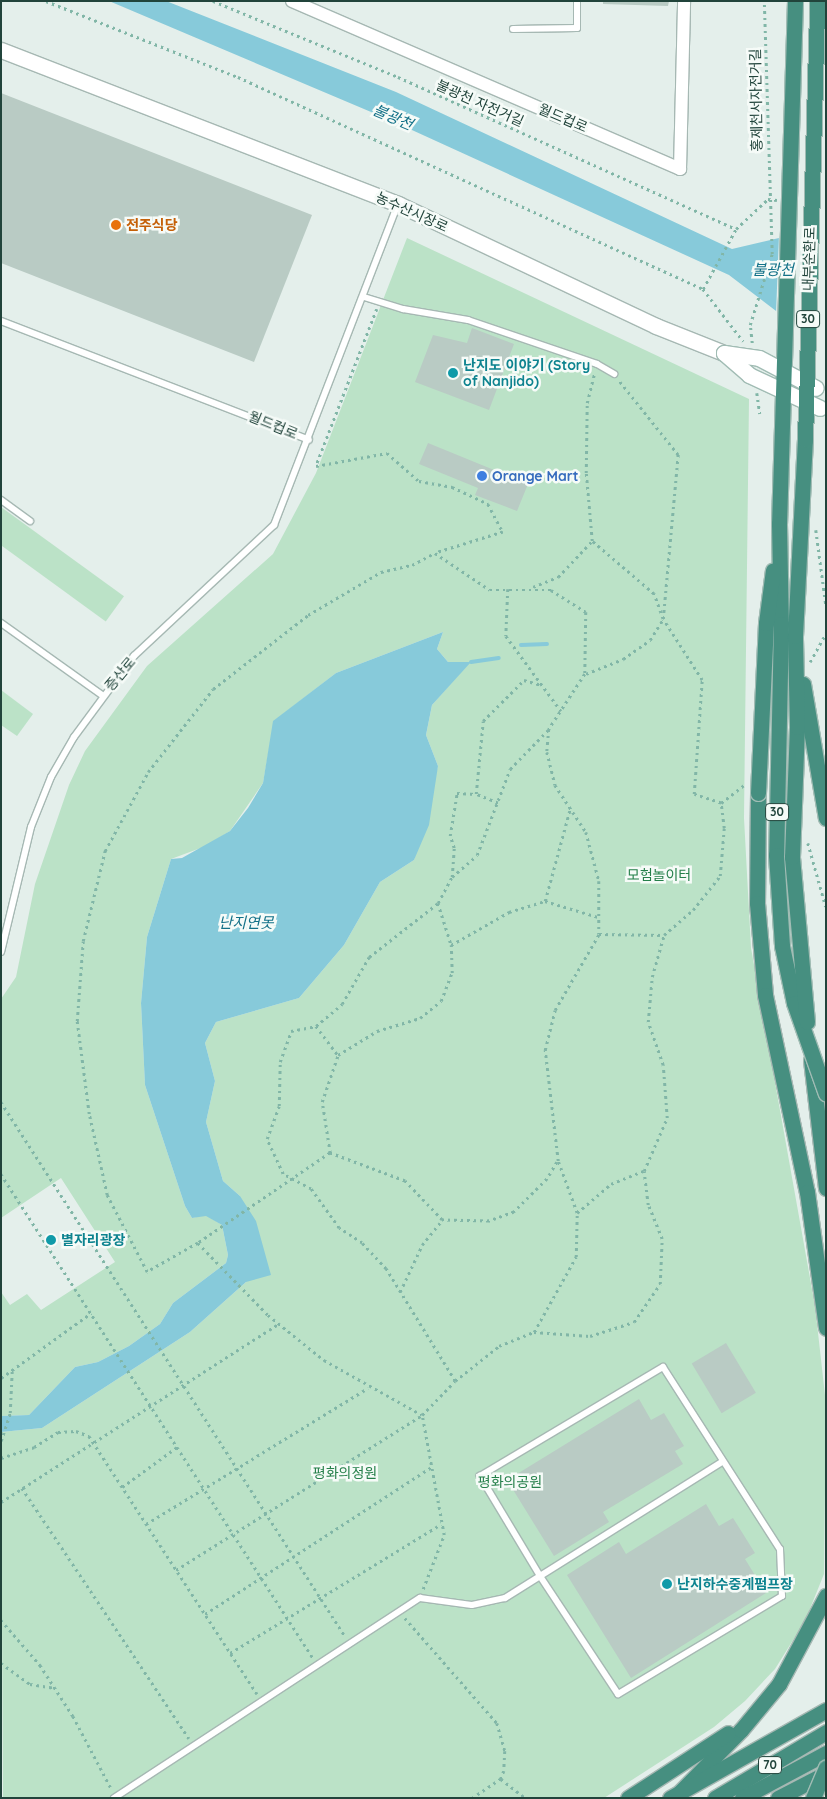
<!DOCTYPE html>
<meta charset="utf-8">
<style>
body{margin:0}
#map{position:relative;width:827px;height:1799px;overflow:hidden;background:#e4efeb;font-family:Quicksand,"Noto Sans KR",sans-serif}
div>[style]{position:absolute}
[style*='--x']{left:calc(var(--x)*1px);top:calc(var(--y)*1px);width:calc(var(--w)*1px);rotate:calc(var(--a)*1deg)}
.green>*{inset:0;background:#bbe2c7;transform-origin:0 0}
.water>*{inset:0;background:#87cada}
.pier>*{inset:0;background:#e4efeb}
.stream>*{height:4px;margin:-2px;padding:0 2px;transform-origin:2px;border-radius:2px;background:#87cada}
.building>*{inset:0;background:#b9cbc4;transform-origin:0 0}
.path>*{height:2.5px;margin-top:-1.25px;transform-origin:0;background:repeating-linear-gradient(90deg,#81b6a7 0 2.5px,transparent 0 6.5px)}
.roads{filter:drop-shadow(1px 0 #a6b8b3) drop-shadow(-1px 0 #a6b8b3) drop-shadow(0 1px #a6b8b3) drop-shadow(0 -1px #a6b8b3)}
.service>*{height:6px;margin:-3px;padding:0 3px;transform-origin:3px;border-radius:3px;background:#fff}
.minor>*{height:12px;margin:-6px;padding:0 6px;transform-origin:6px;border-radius:6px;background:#fff}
.secondary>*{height:15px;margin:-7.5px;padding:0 7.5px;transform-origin:7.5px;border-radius:7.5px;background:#fff}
.trunk>*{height:15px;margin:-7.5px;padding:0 7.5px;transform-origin:7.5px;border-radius:7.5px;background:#468f80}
.bridges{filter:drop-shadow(1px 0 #a1bcb4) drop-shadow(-1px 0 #a1bcb4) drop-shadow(0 1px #a1bcb4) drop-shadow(0 -1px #a1bcb4)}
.secondary-bridge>*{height:15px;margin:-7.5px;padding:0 7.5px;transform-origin:7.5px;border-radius:7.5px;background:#fff}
.trunk-bridge>*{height:15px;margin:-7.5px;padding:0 7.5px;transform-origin:7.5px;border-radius:7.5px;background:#468f80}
.dots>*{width:14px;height:14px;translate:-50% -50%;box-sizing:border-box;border:2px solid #f6fbf8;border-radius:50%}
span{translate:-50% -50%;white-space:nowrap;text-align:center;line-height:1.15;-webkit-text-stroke:5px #f6fbf8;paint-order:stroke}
.shield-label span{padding:1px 4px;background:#f6fbf8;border:1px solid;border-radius:4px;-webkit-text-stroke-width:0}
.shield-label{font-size:12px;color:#21443b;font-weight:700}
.street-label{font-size:14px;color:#21443b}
.food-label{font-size:14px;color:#c56008;font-weight:700}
.left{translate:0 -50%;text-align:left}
.culture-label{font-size:14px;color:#0d838f;font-weight:700}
.shop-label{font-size:14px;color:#366cbe;font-weight:700}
.park-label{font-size:14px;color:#26804b}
.water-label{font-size:15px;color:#137188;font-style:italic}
.frame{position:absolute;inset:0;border:2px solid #21443b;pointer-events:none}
</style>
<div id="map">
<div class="green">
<div style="clip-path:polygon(407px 238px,749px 399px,744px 818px,751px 948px,815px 1306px,826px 1404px,824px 1574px,805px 1621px,775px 1669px,745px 1701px,714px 1727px,604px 1798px,3px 1798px,1px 1432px,42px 1428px,190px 1332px,246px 1282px,240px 1196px,223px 1181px,206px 1122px,215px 1081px,205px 1043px,216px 1022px,299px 998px,344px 945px,380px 882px,414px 860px,438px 766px,426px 735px,432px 705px,470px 662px,448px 662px,437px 649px,443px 632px,336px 673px,274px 721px,263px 783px,230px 831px,206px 846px,171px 859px,147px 937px,141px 1003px,145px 1085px,185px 1206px,192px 1218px,206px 1215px,222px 1225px,228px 1255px,226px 1263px,173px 1303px,160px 1324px,129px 1346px,98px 1362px,75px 1367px,29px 1415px,1px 1416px,1px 1292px,10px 1305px,27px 1294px,41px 1310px,115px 1262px,61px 1178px,1px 1218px,1px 999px,16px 977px,35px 884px,69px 785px,85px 751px,147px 666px,273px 554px,316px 473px)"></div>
<div style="left:1px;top:507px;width:152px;height:31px;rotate:36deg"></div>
<div style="clip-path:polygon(1px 690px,33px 714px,17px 736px,1px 725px)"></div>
</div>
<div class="water">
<div style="clip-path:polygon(109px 1px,166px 1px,396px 92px,732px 249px,796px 234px,826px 18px,818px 343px,729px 275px,390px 120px)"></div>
<div style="clip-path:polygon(443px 632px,437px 649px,448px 662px,471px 662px,432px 705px,426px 735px,438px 766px,429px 825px,414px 860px,380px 882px,344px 945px,299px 998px,216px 1022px,205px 1043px,215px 1081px,206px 1122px,223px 1181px,240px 1196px,256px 1221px,271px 1275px,246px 1282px,190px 1332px,42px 1428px,1px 1432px,1px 1416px,29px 1415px,75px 1367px,98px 1362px,129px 1346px,160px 1324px,173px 1303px,226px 1263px,228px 1255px,222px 1225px,206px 1216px,192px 1218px,185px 1206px,145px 1085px,141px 1003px,147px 937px,171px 859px,182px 858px,230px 831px,248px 808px,263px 783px,273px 721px,336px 673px)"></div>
</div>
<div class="pier">
<div style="clip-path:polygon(792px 1px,826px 1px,826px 375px,816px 344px,776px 314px,779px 235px,793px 232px)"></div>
</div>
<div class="stream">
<div style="--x:521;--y:645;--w:26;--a:-2"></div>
<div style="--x:471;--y:662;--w:28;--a:-8"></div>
</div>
<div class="building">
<div style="clip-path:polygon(603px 1px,669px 1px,668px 6px,603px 4px)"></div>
<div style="clip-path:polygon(1px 93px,312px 215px,254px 362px,1px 263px)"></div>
<div style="clip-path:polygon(472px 328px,514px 344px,489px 410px,415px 382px,433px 335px,467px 343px)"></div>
<div style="clip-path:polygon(428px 443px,528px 484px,517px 511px,475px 495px,478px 488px,419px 464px)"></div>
<div style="left:726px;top:1343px;width:58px;height:40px;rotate:59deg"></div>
<div style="clip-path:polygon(639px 1399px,651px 1420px,664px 1413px,684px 1446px,675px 1451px,683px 1464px,603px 1512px,609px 1522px,554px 1556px,507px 1480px)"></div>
<div style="clip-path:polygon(706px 1504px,719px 1526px,733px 1518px,755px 1553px,745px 1559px,766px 1593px,631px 1678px,567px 1575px,619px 1542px,626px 1554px)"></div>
</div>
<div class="path">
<div style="--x:46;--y:1;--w:206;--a:21.6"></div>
<div style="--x:238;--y:77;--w:511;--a:24.51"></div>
<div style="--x:703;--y:289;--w:66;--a:52.4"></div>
<div style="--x:213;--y:1;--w:200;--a:22.3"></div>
<div style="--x:398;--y:77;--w:371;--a:24.2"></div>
<div style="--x:703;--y:289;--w:68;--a:-61.2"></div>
<div style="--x:736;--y:229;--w:44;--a:-43.2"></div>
<div style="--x:768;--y:199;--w:9;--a:6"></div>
<div style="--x:377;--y:309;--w:168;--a:111.2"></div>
<div style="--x:316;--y:466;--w:72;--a:-10.4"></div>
<div style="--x:387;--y:453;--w:43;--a:41.2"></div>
<div style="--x:419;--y:481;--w:34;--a:10"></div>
<div style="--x:452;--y:487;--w:40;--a:25"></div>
<div style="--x:488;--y:504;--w:32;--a:62"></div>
<div style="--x:503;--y:532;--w:71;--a:162.8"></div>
<div style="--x:435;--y:553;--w:66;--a:33.9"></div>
<div style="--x:490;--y:590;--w:61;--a:0"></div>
<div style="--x:551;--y:590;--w:41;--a:32.2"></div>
<div style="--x:586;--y:612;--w:62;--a:90.9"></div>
<div style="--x:585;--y:674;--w:66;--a:123.2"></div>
<div style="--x:549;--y:729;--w:23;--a:95"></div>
<div style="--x:547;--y:752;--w:34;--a:76"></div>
<div style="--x:555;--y:785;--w:56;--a:56.6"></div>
<div style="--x:586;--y:832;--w:51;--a:75.1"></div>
<div style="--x:599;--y:881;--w:53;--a:90"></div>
<div style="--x:599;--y:934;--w:65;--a:0.9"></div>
<div style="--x:664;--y:935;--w:38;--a:-41"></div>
<div style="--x:693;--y:910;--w:43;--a:-51.5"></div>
<div style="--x:720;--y:876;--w:48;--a:-85.2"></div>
<div style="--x:724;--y:828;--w:25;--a:-97"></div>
<div style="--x:721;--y:803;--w:28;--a:-162"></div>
<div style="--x:694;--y:794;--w:114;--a:-86"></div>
<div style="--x:702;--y:680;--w:72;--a:-122.6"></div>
<div style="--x:663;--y:619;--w:27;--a:-110"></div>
<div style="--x:654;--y:594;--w:82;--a:-139.5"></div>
<div style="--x:752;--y:343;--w:18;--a:-96"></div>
<div style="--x:750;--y:325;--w:74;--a:-72.8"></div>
<div style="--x:772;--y:254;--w:253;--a:-91.8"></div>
<div style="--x:757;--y:393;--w:21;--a:82"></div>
<div style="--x:816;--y:530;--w:76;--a:82.4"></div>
<div style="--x:533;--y:587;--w:27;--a:-22"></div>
<div style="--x:558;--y:577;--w:50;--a:-46.6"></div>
<div style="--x:592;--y:541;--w:68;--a:-95"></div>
<div style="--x:586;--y:473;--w:70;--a:-89.2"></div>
<div style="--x:587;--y:403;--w:32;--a:-76"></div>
<div style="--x:508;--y:589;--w:47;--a:92.4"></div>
<div style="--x:506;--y:636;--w:93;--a:53.7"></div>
<div style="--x:810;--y:662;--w:33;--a:-61"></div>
<div style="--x:586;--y:674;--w:40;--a:-22"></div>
<div style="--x:623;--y:659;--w:33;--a:-35"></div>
<div style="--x:650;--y:640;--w:25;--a:-58"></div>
<div style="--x:663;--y:619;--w:165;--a:-84.8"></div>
<div style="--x:678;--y:455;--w:95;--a:-128.6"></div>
<div style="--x:498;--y:803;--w:24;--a:-158"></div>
<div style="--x:476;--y:794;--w:73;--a:-84.5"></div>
<div style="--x:483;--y:721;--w:58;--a:-45"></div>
<div style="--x:524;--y:680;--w:19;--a:16"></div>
<div style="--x:721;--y:803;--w:31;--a:-38"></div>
<div style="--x:808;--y:843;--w:66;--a:74.3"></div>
<div style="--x:452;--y:877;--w:29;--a:-86"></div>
<div style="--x:454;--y:848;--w:13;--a:-108"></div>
<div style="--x:450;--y:836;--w:44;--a:-80.8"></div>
<div style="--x:457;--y:793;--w:19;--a:3"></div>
<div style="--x:545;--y:901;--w:95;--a:-74.8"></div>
<div style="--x:438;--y:903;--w:43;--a:72.4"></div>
<div style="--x:316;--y:1026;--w:36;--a:53"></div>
<div style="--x:1;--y:1102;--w:635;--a:57.21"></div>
<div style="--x:330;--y:1153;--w:160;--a:145.7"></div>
<div style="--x:198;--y:1243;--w:59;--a:150.4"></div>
<div style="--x:147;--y:1272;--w:87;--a:-117.5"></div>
<div style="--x:107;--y:1195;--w:83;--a:-102.5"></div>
<div style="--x:89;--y:1114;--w:94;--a:-97.4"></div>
<div style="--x:77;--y:1021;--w:80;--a:-85.7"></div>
<div style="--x:83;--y:941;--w:93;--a:-76.3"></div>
<div style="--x:105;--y:851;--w:90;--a:-61.4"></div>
<div style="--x:148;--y:772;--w:105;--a:-51.9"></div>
<div style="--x:213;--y:689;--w:120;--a:-37.9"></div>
<div style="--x:308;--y:615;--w:85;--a:-30.5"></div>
<div style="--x:381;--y:572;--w:32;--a:-13"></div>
<div style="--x:412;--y:565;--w:26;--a:-28"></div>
<div style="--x:557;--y:1162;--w:20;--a:120"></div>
<div style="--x:547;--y:1179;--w:47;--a:135"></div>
<div style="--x:514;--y:1212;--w:27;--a:160"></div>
<div style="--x:489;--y:1221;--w:47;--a:-178.8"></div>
<div style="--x:442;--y:1220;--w:54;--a:-133.5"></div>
<div style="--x:405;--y:1181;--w:80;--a:-159.5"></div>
<div style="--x:330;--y:1153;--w:52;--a:-98.9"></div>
<div style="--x:322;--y:1102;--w:50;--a:-71.2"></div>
<div style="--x:338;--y:1055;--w:46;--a:-31.6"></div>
<div style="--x:377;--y:1031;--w:45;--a:-16.8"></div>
<div style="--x:420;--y:1018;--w:27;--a:-39"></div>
<div style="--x:441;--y:1001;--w:30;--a:-69"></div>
<div style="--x:452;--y:973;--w:28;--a:-92"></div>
<div style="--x:451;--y:945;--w:67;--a:-29.6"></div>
<div style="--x:509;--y:912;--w:38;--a:-17"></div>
<div style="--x:545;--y:901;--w:55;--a:16.8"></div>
<div style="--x:1;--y:1174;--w:576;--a:57.19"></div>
<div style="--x:577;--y:1213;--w:45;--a:-40.5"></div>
<div style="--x:611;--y:1184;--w:35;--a:-22"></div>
<div style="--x:644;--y:1171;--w:58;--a:-66.5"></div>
<div style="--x:667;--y:1118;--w:53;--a:-94.3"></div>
<div style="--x:663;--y:1065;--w:46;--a:-109.2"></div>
<div style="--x:648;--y:1022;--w:45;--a:-84.9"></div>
<div style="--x:652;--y:977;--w:44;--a:-74.1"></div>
<div style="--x:198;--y:1243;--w:100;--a:45.8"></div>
<div style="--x:268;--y:1315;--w:72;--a:38.8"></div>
<div style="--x:324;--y:1360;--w:112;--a:29.3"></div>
<div style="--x:400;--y:1292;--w:52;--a:-64.9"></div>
<div style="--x:422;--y:1245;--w:32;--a:-51"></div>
<div style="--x:534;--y:1332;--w:56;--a:4.1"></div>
<div style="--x:590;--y:1336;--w:46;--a:-17.7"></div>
<div style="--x:634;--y:1322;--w:46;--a:-55.6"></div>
<div style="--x:660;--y:1284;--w:45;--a:-87.5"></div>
<div style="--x:662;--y:1239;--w:37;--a:-112"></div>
<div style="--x:648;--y:1205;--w:34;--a:-97"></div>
<div style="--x:1;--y:1378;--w:111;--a:-35.8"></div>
<div style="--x:455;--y:1381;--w:132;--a:-121.6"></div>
<div style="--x:386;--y:1269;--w:35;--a:-133"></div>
<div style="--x:362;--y:1243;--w:27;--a:-147"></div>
<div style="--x:339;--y:1228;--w:48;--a:-125.7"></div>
<div style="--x:311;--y:1189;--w:32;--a:-152"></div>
<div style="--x:283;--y:1174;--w:38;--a:-115"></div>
<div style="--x:267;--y:1139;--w:35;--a:-70"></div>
<div style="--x:279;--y:1106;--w:44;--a:-88.7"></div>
<div style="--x:280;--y:1062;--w:33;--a:-70"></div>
<div style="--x:291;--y:1031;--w:25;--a:-11"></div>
<div style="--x:316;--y:1026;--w:34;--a:-40"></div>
<div style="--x:342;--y:1004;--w:54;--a:-60.1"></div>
<div style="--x:369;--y:957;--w:88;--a:-38"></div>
<div style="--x:438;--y:903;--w:30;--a:-62"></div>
<div style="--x:452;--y:877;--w:33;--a:-41"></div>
<div style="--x:477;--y:855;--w:92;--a:-69"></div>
<div style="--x:510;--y:769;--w:54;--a:-45.7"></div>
<div style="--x:1;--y:1441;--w:29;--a:-72"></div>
<div style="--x:10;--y:1413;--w:42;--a:-87.3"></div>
<div style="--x:1;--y:1458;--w:35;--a:-18"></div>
<div style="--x:34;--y:1447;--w:28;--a:-32"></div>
<div style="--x:58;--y:1432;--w:18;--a:-3"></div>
<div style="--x:76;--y:1431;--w:14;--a:21"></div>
<div style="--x:89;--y:1436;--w:308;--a:56.9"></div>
<div style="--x:122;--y:1487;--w:68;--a:-36"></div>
<div style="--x:22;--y:1488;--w:301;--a:56.3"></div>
<div style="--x:1;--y:1502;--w:329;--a:-32.7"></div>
<div style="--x:146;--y:1524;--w:260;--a:-31.5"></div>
<div style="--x:176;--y:1570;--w:291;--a:-32.2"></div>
<div style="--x:423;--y:1589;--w:58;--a:-68.7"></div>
<div style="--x:444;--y:1535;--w:122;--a:-100.4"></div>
<div style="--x:422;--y:1415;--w:47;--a:-45.9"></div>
<div style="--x:455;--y:1381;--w:56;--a:-38.5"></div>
<div style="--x:499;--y:1346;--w:38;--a:-22"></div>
<div style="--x:534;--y:1332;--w:86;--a:-60.8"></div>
<div style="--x:576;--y:1257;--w:44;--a:-88.7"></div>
<div style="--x:577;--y:1213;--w:55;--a:-110.1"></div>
<div style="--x:558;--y:1161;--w:112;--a:-96.7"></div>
<div style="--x:545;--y:1050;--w:41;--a:-76"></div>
<div style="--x:555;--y:1010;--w:88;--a:-59.9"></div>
<div style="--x:205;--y:1614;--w:270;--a:-33"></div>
<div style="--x:405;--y:1618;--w:140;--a:48.8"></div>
<div style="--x:497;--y:1723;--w:29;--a:74"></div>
<div style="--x:505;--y:1751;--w:20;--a:93"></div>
<div style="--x:504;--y:1771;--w:9;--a:111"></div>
<div style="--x:501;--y:1779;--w:34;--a:146"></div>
<div style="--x:1;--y:1620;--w:60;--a:49.1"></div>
<div style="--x:40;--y:1665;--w:61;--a:57.1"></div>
<div style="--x:73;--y:1716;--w:84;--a:62.2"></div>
<div style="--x:230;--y:1653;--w:247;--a:-31.4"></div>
<div style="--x:1;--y:1663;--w:36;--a:36"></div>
<div style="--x:30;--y:1684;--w:24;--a:9"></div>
<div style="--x:501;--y:1779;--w:31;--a:38"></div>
</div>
<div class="roads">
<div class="service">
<div style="--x:513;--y:29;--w:64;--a:-0.9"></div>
<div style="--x:577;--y:28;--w:27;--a:-90"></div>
<div style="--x:364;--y:297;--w:41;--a:17.1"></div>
<div style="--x:403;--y:309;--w:66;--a:9.6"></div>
<div style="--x:468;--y:320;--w:136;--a:18.8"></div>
<div style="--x:597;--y:364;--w:20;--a:30"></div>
<div style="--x:1;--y:321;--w:330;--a:21.1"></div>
<div style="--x:1;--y:500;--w:36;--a:36"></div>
<div style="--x:1;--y:623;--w:124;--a:35.5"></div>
<div style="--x:1;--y:952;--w:129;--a:-76.5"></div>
<div style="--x:31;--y:827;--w:54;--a:-68.2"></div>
<div style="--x:51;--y:777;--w:46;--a:-60.1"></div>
<div style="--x:74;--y:737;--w:101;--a:-53.5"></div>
<div style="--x:134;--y:656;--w:192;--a:-43.1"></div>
<div style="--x:274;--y:525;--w:344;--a:-68.9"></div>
<div style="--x:663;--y:1367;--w:216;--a:57.3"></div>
<div style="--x:780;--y:1549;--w:47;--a:87.6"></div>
<div style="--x:782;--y:1596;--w:191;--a:149.1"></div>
<div style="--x:618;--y:1694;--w:141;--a:-123.5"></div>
<div style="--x:540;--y:1576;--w:117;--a:-121"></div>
<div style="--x:480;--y:1476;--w:213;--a:-30.8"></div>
<div style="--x:114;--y:1798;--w:366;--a:-33.2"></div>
<div style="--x:420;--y:1598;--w:52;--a:7.7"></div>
<div style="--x:472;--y:1605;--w:34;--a:-12"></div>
<div style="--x:505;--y:1598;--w:257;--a:-32.1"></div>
</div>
<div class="minor">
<div style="--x:292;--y:1;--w:423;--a:23.4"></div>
<div style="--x:680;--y:169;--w:168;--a:-88.6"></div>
</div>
<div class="secondary">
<div style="--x:1;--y:50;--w:426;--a:21.2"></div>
<div style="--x:398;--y:204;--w:285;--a:25.3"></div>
<div style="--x:656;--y:326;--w:73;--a:21.7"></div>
</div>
<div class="trunk">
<div style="--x:758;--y:793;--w:110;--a:90.5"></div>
<div style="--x:757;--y:903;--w:92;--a:85"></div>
<div style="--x:765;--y:995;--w:201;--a:78"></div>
<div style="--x:807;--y:1192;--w:137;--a:82"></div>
<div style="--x:811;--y:1060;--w:129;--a:83.3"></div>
<div style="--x:680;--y:1792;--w:87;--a:-45.5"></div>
<div style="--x:741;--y:1730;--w:60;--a:-50.4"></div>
<div style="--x:779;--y:1684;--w:100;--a:-61.9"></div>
<div style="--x:628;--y:1798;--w:119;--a:-33"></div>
<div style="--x:670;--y:1798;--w:179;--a:-29.4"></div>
<div style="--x:715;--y:1798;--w:129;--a:-30.7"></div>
<div style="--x:742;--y:1798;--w:95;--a:-28.2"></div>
<div style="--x:778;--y:1798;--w:54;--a:-27.5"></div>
</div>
</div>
<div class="bridges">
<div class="secondary-bridge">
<div style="--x:724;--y:353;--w:33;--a:41"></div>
<div style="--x:749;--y:375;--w:78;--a:24.9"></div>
<div style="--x:724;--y:353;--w:35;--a:8"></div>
<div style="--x:759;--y:358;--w:64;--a:27.8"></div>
</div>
<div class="trunk-bridge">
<div style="--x:795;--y:1;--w:523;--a:91.75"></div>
<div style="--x:779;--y:524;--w:100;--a:88.9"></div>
<div style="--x:781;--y:624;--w:231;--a:91.2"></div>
<div style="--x:776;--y:855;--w:91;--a:86.2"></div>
<div style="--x:782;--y:946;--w:58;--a:78.1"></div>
<div style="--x:794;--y:1003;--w:96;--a:70.6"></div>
<div style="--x:803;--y:684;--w:136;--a:80.3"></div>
<div style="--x:758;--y:793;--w:170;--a:-87.3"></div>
<div style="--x:766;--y:623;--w:53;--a:-82.5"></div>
<div style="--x:807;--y:1022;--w:166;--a:-95.2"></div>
<div style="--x:792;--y:857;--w:130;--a:-87.8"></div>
<div style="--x:797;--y:727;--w:91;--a:-91.3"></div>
<div style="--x:795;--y:636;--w:196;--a:-87.1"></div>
<div style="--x:805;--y:440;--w:439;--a:-88.4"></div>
<div style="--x:813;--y:1798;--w:33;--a:-67"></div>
</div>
</div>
<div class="dots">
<div style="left:116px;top:225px;background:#e8710a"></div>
<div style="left:453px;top:373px;background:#0f9aa8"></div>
<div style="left:482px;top:476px;background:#3f7fe0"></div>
<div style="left:51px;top:1240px;background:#0f9aa8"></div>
<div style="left:667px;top:1584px;background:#0f9aa8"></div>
</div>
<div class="shield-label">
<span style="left:808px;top:319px">30</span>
<span style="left:777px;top:812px">30</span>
<span style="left:770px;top:1765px">70</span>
</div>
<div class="street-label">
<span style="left:756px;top:100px;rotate:-91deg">홍제천서자전거길</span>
<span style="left:480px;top:103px;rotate:24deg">불광천 자전거길</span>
<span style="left:563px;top:118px;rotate:23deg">월드컵로</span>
<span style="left:412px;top:212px;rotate:24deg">농수산시장로</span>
<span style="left:809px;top:259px;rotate:-88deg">내부순환로</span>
<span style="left:273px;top:425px;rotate:22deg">월드컵로</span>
<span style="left:120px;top:674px;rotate:-50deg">증산로</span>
</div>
<div class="food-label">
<span class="left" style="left:126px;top:225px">전주식당</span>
</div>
<div class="culture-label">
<span class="left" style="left:463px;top:373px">난지도 이야기 (Story<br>of Nanjido)</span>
<span class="left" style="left:61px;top:1240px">별자리광장</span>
<span class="left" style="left:677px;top:1584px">난지하수중계펌프장</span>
</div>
<div class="shop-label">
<span class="left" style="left:492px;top:476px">Orange Mart</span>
</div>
<div class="park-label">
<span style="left:659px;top:875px">모험놀이터</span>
<span style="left:345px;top:1473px">평화의정원</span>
<span style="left:510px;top:1482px">평화의공원</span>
</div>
<div class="water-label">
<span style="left:393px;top:117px;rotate:23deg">불광천</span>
<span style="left:773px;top:270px">불광천</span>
<span style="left:246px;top:923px">난지연못</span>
</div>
<div class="frame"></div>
</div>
